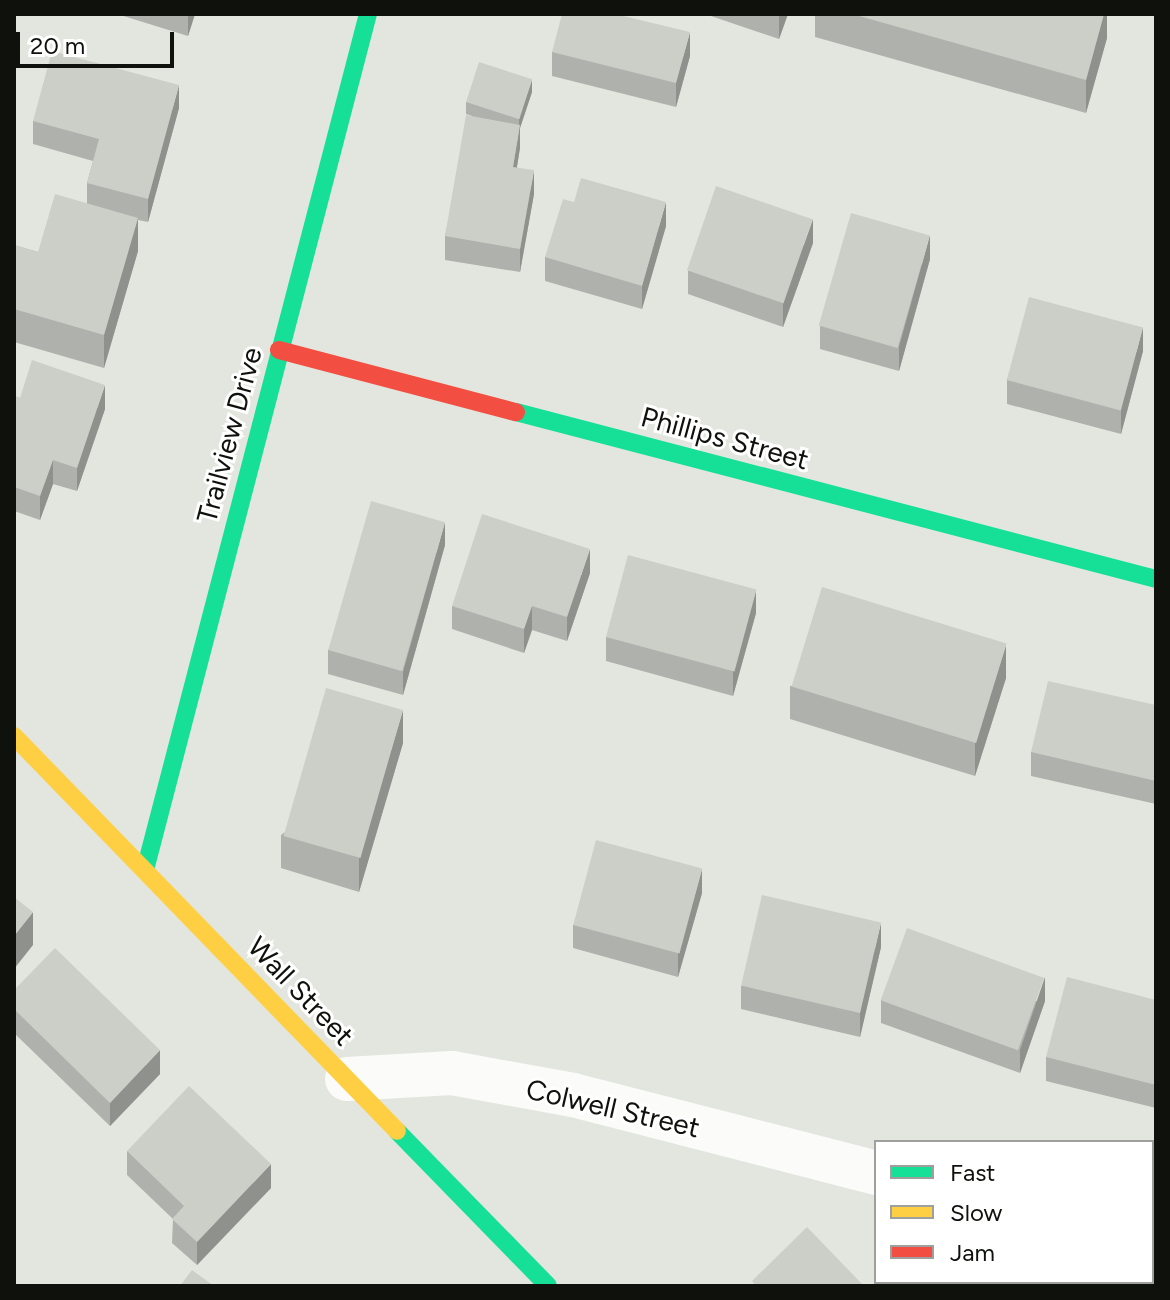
<!DOCTYPE html>
<style>
body{margin:0}
#map{position:relative;width:1170px;height:1300px;overflow:hidden;background:#e3e6de;font-family:Figtree,sans-serif}
div>[style]{position:absolute}
[style*='--x']{left:calc(var(--x)*1px);top:calc(var(--y)*1px);width:calc(var(--w)*1px);rotate:calc(var(--a)*1deg)}
.street>*{height:44px;margin:-22px;padding:0 22px;transform-origin:22px;border-radius:22px;background:#fbfbfa}
.fast>*{height:18px;margin:-9px;padding:0 9px;transform-origin:9px;border-radius:9px;background:#16e098}
.slow>*{height:18px;margin:-9px;padding:0 9px;transform-origin:9px;border-radius:9px;background:#ffcf43}
.jam>*{height:18px;margin:-9px;padding:0 9px;transform-origin:9px;border-radius:9px;background:#f24e42}
.wall>*{inset:0;background:#afb2ac}
.shaded-wall>*{inset:0;background:#8f918c}
.building>*{inset:0;background:#cccfc8;transform-origin:0 0}
span{translate:-50% -50%;white-space:nowrap;text-align:center;line-height:1.15;-webkit-text-stroke:6px #fff;paint-order:stroke}
.street-label{font-size:28px;color:#0f110c}
.frame{position:absolute;inset:0;border:16px solid #0f110c;pointer-events:none}
.legend{position:absolute;left:874px;top:1140px;width:280px;height:144px;box-sizing:border-box;background:#fff;border:2px solid #9fa09e;margin:0;padding:10px 14px;list-style:none;font-size:24px;color:#0f110c}
.legend li{display:flex;align-items:center;gap:16px;height:40px}
.legend b{width:40px;border:2px solid #9fa09e}
.scale{position:absolute;left:16px;top:32px;width:158px;height:36px;box-sizing:border-box;border:4px solid #0f110c;border-top:0;padding-left:10px;font-size:24px;line-height:28px;white-space:nowrap;color:#0f110c;-webkit-text-stroke:6px #fff;paint-order:stroke}
</style>
<div id="map">
<div class="street">
<div style="--x:347;--y:1079;--w:105;--a:-3.3"></div>
<div style="--x:452;--y:1073;--w:123;--a:10.3"></div>
<div style="--x:573;--y:1095;--w:313;--a:14.4"></div>
<div style="--x:1152;--y:1245;--w:4;--a:14"></div>
</div>
<div class="fast">
<div style="--x:516;--y:412;--w:661;--a:14.62"></div>
<div style="--x:145;--y:870;--w:885;--a:-75.4"></div>
<div style="--x:397;--y:1131;--w:216;--a:45.7"></div>
</div>
<div class="slow">
<div style="--x:14;--y:736;--w:550;--a:45.88"></div>
</div>
<div class="jam">
<div style="--x:279;--y:350;--w:245;--a:14.7"></div>
</div>
<div class="wall">
<div style="clip-path:polygon(117px 14px,195px 14px,188px 36px)"></div>
<div style="clip-path:polygon(705px 14px,788px 14px,779px 39px)"></div>
<div style="clip-path:polygon(815px 14px,1107px 14px,1107px 38px,1086px 113px,815px 37px)"></div>
<div style="clip-path:polygon(552px 52px,690px 56px,676px 107px,552px 76px)"></div>
<div style="clip-path:polygon(532px 92px,520px 128px,520px 148px,517px 167px,534px 194px,520px 272px,445px 260px,445px 236px,472px 116px,466px 114px,466px 102px)"></div>
<div style="clip-path:polygon(179px 108px,148px 222px,138px 220px,138px 251px,104px 368px,14px 342px,14px 245px,38px 252px,87px 203px,87px 183px,93px 161px,33px 144px,33px 121px)"></div>
<div style="clip-path:polygon(666px 226px,642px 309px,545px 281px,545px 257px)"></div>
<div style="clip-path:polygon(813px 243px,783px 327px,688px 294px,688px 271px)"></div>
<div style="clip-path:polygon(930px 259px,899px 371px,820px 349px,820px 326px)"></div>
<div style="clip-path:polygon(1143px 351px,1121px 434px,1007px 404px,1007px 380px)"></div>
<div style="clip-path:polygon(14px 396px,20px 398px,105px 409px,77px 491px,53px 484px,40px 520px,14px 511px)"></div>
<div style="clip-path:polygon(445px 545px,403px 695px,328px 674px,328px 650px)"></div>
<div style="clip-path:polygon(590px 573px,567px 641px,532px 630px,524px 653px,452px 629px,452px 606px)"></div>
<div style="clip-path:polygon(756px 613px,733px 696px,606px 661px,606px 637px)"></div>
<div style="clip-path:polygon(1006px 678px,975px 776px,790px 719px,790px 686px)"></div>
<div style="clip-path:polygon(1156px 705px,1156px 804px,1031px 776px,1031px 752px)"></div>
<div style="clip-path:polygon(403px 743px,359px 892px,281px 868px,281px 835px)"></div>
<div style="clip-path:polygon(702px 893px,678px 977px,573px 948px,573px 925px)"></div>
<div style="clip-path:polygon(881px 947px,860px 1037px,741px 1009px,741px 986px)"></div>
<div style="clip-path:polygon(14px 990px,160px 1074px,110px 1126px,14px 1033px)"></div>
<div style="clip-path:polygon(881px 1000px,1045px 1001px,1020px 1073px,881px 1023px)"></div>
<div style="clip-path:polygon(1156px 1000px,1156px 1108px,1046px 1081px,1046px 1057px)"></div>
<div style="clip-path:polygon(127px 1151px,271px 1188px,197px 1265px,172px 1243px,173px 1219px,127px 1175px)"></div>
</div>
<div class="shaded-wall">
<div style="clip-path:polygon(188px 14px,195px 14px,188px 36px)"></div>
<div style="clip-path:polygon(779px 14px,788px 14px,779px 39px)"></div>
<div style="clip-path:polygon(1104px 14px,1107px 14px,1107px 38px,1086px 113px,1086px 80px)"></div>
<div style="clip-path:polygon(690px 32px,690px 56px,676px 107px,676px 83px)"></div>
<div style="clip-path:polygon(532px 79px,532px 92px,520px 128px,520px 148px,513px 190px,513px 167px,519px 131px,519px 119px)"></div>
<div style="clip-path:polygon(179px 85px,179px 108px,148px 222px,148px 199px)"></div>
<div style="clip-path:polygon(534px 170px,534px 194px,520px 272px,520px 249px)"></div>
<div style="clip-path:polygon(666px 202px,666px 226px,642px 309px,642px 286px)"></div>
<div style="clip-path:polygon(138px 218px,138px 251px,104px 368px,104px 335px)"></div>
<div style="clip-path:polygon(813px 219px,813px 243px,783px 327px,783px 304px)"></div>
<div style="clip-path:polygon(930px 235px,930px 259px,899px 371px,899px 347px)"></div>
<div style="clip-path:polygon(1143px 327px,1143px 351px,1121px 434px,1121px 410px)"></div>
<div style="clip-path:polygon(105px 385px,105px 409px,77px 491px,77px 468px)"></div>
<div style="clip-path:polygon(53px 460px,53px 484px,40px 520px,40px 496px)"></div>
<div style="clip-path:polygon(445px 522px,445px 545px,403px 695px,403px 672px)"></div>
<div style="clip-path:polygon(590px 549px,590px 573px,567px 641px,567px 617px)"></div>
<div style="clip-path:polygon(756px 590px,756px 613px,733px 696px,733px 672px)"></div>
<div style="clip-path:polygon(532px 606px,532px 630px,524px 653px,524px 629px)"></div>
<div style="clip-path:polygon(1006px 645px,1006px 678px,975px 776px,975px 743px)"></div>
<div style="clip-path:polygon(403px 710px,403px 743px,359px 892px,359px 859px)"></div>
<div style="clip-path:polygon(702px 869px,702px 893px,678px 977px,678px 954px)"></div>
<div style="clip-path:polygon(33px 912px,33px 945px,14px 969px,14px 936px)"></div>
<div style="clip-path:polygon(881px 923px,881px 947px,860px 1037px,860px 1013px)"></div>
<div style="clip-path:polygon(1045px 977px,1045px 1001px,1020px 1073px,1020px 1050px)"></div>
<div style="clip-path:polygon(160px 1050px,160px 1074px,110px 1126px,110px 1103px)"></div>
<div style="clip-path:polygon(271px 1164px,271px 1188px,197px 1265px,197px 1242px)"></div>
</div>
<div class="building">
<div style="clip-path:polygon(562px 14px,615px 14px,690px 32px,676px 83px,552px 52px)"></div>
<div style="clip-path:polygon(852px 14px,1104px 14px,1086px 80px)"></div>
<div style="clip-path:polygon(52px 51px,179px 85px,148px 199px,87px 183px,99px 139px,33px 121px)"></div>
<div style="left:479px;top:62px;width:56px;height:42px;rotate:18deg"></div>
<div style="clip-path:polygon(466px 115px,520px 125px,513px 167px,534px 170px,520px 249px,445px 236px)"></div>
<div style="clip-path:polygon(581px 178px,666px 202px,642px 286px,545px 257px,563px 199px,574px 202px)"></div>
<div style="left:716px;top:186px;width:102px;height:89px;rotate:19deg"></div>
<div style="clip-path:polygon(55px 194px,138px 218px,104px 335px,14px 309px,14px 245px,38px 252px)"></div>
<div style="left:851px;top:213px;width:82px;height:117px;rotate:16deg"></div>
<div style="left:1029px;top:297px;width:118px;height:86px;rotate:15deg"></div>
<div style="clip-path:polygon(32px 360px,105px 385px,77px 468px,53px 460px,40px 496px,14px 487px,14px 396px,20px 398px)"></div>
<div style="left:371px;top:501px;width:77px;height:155px;rotate:16deg"></div>
<div style="clip-path:polygon(482px 514px,590px 549px,567px 617px,532px 606px,524px 629px,452px 606px)"></div>
<div style="left:628px;top:555px;width:133px;height:85px;rotate:15deg"></div>
<div style="left:822px;top:587px;width:193px;height:104px;rotate:17deg"></div>
<div style="clip-path:polygon(1048px 681px,1156px 705px,1156px 781px,1031px 752px)"></div>
<div style="left:326px;top:688px;width:80px;height:154px;rotate:16deg"></div>
<div style="left:596px;top:840px;width:110px;height:88px;rotate:15deg"></div>
<div style="left:762px;top:895px;width:122px;height:93px;rotate:13deg"></div>
<div style="clip-path:polygon(14px 897px,33px 912px,14px 936px)"></div>
<div style="left:907px;top:928px;width:146px;height:77px;rotate:20deg"></div>
<div style="clip-path:polygon(55px 948px,160px 1050px,110px 1103px,14px 1009px,14px 990px)"></div>
<div style="clip-path:polygon(1067px 977px,1156px 1000px,1156px 1085px,1046px 1057px)"></div>
<div style="clip-path:polygon(189px 1086px,271px 1164px,197px 1242px,172px 1219px,184px 1206px,127px 1151px)"></div>
<div style="clip-path:polygon(807px 1227px,864px 1286px,756px 1286px,752px 1281px)"></div>
<div style="clip-path:polygon(192px 1270px,214px 1286px,180px 1286px)"></div>
</div>
<div class="street-label">
<span style="left:229px;top:435px;rotate:-75deg">Trailview Drive</span>
<span style="left:725px;top:438px;rotate:15deg">Phillips Street</span>
<span style="left:301px;top:991px;rotate:46deg">Wall Street</span>
<span style="left:613px;top:1108px;rotate:13deg">Colwell Street</span>
</div>
<div class="frame"></div>
<ul class="legend">
<li><b style="height:10px;background:#16e098"></b>Fast</li>
<li><b style="height:10px;background:#ffcf43"></b>Slow</li>
<li><b style="height:10px;background:#f24e42"></b>Jam</li>
</ul>
<div class="scale">20 m</div>
</div>
